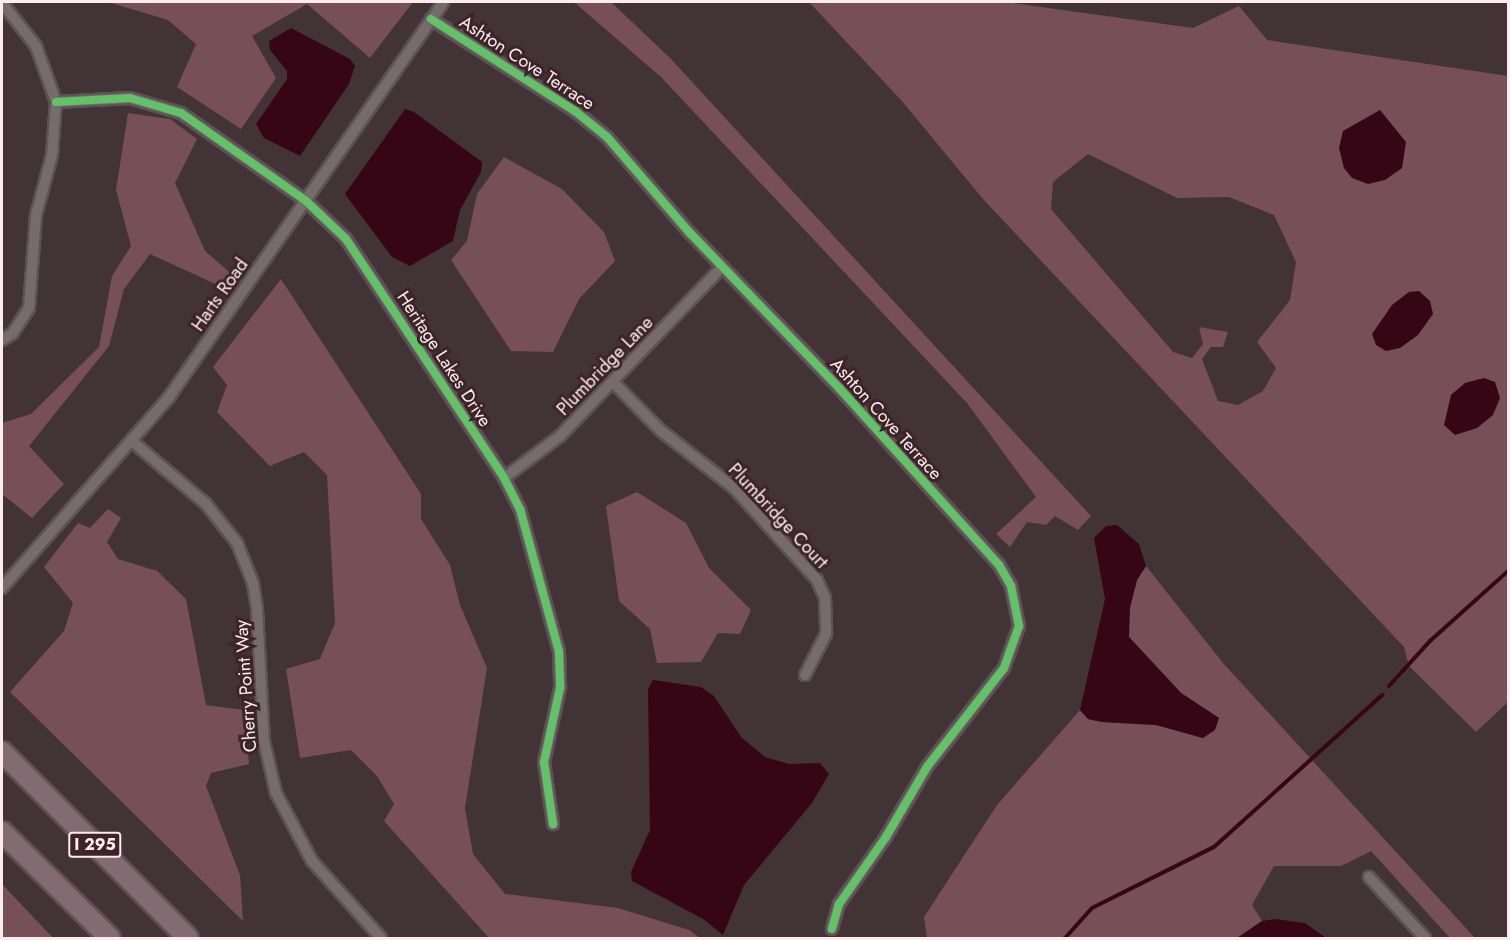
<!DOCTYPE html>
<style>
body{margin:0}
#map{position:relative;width:1510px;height:940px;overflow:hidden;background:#423436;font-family:Jost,sans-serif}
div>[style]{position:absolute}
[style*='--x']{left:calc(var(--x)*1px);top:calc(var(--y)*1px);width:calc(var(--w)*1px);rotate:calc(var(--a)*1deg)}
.green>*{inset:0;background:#764f57}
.water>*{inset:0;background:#360617}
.stream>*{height:4px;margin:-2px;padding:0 2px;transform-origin:2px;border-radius:2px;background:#360617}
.roads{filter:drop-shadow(2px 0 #5f5254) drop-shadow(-2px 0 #5f5254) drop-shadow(0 2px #5f5254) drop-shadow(0 -2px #5f5254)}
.minor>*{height:10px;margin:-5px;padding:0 5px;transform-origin:5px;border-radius:5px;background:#766b6d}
.motorway>*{height:20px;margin:-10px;padding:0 10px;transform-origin:10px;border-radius:10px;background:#826b72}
.cycleway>*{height:8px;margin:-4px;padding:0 4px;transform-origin:4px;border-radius:4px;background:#61c268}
span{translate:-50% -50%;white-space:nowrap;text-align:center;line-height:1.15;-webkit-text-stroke:6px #3d2429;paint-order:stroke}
.shield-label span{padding:2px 4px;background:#3d2429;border:2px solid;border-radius:4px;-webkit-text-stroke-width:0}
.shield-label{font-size:16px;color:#fdebee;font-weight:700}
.street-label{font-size:18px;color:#fdebee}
.frame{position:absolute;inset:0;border:3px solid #fdebee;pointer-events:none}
</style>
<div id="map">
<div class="green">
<div style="clip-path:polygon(108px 2px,413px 2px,370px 58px,307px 4px,252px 36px,276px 78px,241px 129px,177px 87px,196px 44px,168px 20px)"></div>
<div style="clip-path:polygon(574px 2px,611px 2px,671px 59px,1091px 516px,1078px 530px,1055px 516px,1046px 525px,1027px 522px,1010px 547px,996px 534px,1036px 497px,967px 403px,661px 77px)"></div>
<div style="clip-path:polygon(evenodd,809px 2px,1005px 2px,1193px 28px,1239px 6px,1267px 40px,1508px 76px,1508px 702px,1476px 732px,1409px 666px,1404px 647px,983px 199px,901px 100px,809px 2px,1088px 154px,1177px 198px,1229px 197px,1274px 215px,1296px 262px,1290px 300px,1257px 342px,1276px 368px,1263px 391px,1238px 405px,1218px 401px,1202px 359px,1211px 347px,1223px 347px,1228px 332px,1199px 327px,1203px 344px,1192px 358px,1173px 352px,1051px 209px,1053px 182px,1088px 154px)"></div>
<div style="clip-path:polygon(128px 113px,170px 119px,197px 139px,175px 183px,205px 251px,234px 276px,222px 287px,150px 254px,124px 289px,109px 346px,29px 446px,64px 484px,32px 518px,2px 494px,2px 423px,31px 414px,99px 347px,112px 276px,131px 246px,116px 190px)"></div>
<div style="clip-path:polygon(504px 157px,562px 189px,604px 232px,615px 261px,579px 299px,553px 352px,511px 351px,451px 260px,467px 241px,477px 194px)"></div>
<div style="clip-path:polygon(281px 279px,421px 494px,421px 519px,450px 565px,460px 605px,487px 668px,465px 808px,473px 854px,505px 894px,618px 908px,689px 930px,700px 938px,489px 938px,384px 821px,394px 804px,377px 776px,351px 750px,300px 758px,286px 669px,320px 659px,335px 623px,327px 475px,304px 452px,270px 466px,217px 412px,227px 385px,213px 367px)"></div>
<div style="clip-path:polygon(637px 492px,686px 523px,709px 568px,751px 610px,740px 634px,718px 633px,701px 662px,657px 663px,650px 629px,619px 601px,606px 506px)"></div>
<div style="clip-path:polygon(108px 509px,121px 518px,107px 542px,118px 559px,157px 571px,186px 599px,206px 705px,244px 710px,249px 764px,211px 773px,206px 786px,240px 875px,243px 921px,10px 692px,64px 631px,73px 603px,44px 567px,78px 523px,90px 528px)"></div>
<div style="clip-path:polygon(1146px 566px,1223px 663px,1475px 938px,1450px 938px,1371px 851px,1341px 866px,1274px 866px,1252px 905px,1262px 921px,1237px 938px,927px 938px,924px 917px,997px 805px,1080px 710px,1088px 719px,1102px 722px,1156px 725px,1203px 738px,1219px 718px,1181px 693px,1129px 637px,1129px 608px,1137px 580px)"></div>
<div style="clip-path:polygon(2px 884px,53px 938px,2px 938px)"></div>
</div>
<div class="water">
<div style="clip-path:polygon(291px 28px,350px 59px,355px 66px,349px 84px,300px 156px,264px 138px,256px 124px,287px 79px,287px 71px,270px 50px,269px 41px)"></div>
<div style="clip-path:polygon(405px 109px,414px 112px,482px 162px,481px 172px,460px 210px,453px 241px,410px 266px,392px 257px,345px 194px)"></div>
<div style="clip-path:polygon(1380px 110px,1406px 142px,1402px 168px,1385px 180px,1368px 184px,1352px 178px,1344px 168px,1339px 148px,1343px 131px)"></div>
<div style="clip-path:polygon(1419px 291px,1430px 301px,1433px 314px,1418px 335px,1400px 348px,1386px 351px,1376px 345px,1372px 334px,1392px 305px,1409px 292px)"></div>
<div style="clip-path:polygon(1484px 378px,1495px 382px,1500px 398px,1493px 415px,1477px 428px,1455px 435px,1444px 425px,1451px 395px,1465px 383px)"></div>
<div style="clip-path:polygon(1117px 525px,1139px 544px,1146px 566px,1137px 580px,1130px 608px,1129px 637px,1181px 693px,1219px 718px,1215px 730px,1203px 738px,1156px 725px,1102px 722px,1088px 719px,1080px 710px,1105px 599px,1094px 538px,1106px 526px)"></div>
<div style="clip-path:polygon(653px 680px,701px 687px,714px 696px,741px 737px,765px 757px,789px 764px,820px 763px,829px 774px,812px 803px,744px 885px,723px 935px,703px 919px,632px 881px,631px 872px,650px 830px,648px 689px)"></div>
<div style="clip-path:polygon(1275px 919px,1305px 923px,1326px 938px,1237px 938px,1262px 921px)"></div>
</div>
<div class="stream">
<div style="--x:1389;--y:686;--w:61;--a:-47.7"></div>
<div style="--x:1430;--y:641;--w:105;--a:-41.9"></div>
<div style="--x:1065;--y:938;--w:40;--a:-48"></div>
<div style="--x:1092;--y:908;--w:136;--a:-26.6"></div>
<div style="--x:1214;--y:847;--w:227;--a:-42.1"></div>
</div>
<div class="roads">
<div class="minor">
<div style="--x:2;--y:3;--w:55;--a:51.7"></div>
<div style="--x:36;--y:46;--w:59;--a:70.3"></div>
<div style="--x:56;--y:102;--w:53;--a:94.3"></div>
<div style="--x:52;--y:155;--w:62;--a:104.9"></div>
<div style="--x:36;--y:215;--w:93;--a:94.3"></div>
<div style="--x:29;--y:308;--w:30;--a:123"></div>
<div style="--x:13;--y:333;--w:13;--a:148"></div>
<div style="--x:431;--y:19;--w:171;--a:32.6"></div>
<div style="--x:575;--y:111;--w:41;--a:39.1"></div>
<div style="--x:607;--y:137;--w:127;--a:49.2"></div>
<div style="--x:690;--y:233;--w:216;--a:46.1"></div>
<div style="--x:840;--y:389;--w:237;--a:47.9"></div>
<div style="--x:999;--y:565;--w:24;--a:60"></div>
<div style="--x:1011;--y:586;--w:41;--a:78.7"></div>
<div style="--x:1019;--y:626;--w:45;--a:109.7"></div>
<div style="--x:1004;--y:668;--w:125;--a:127.9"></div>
<div style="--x:927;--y:767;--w:81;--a:120.4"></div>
<div style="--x:886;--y:837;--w:82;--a:125"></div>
<div style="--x:839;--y:904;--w:26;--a:106"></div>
<div style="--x:56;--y:102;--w:74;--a:-3.1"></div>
<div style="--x:130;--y:98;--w:53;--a:16.4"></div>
<div style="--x:181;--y:113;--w:153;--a:35.1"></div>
<div style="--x:306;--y:201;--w:55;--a:43.5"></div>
<div style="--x:346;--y:239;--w:287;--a:56.5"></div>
<div style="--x:504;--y:478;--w:35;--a:63"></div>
<div style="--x:520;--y:509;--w:148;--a:74.7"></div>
<div style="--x:559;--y:652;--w:36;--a:88"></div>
<div style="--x:560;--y:688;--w:76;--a:102.2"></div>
<div style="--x:544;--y:762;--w:63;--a:81.7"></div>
<div style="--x:613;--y:382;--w:67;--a:45.6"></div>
<div style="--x:660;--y:430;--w:94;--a:38.1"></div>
<div style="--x:734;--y:488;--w:124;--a:47.9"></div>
<div style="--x:817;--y:580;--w:20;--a:66"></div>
<div style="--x:825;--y:598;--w:36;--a:88"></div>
<div style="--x:826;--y:634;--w:46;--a:117.1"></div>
<div style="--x:133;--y:442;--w:96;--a:40.3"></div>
<div style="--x:206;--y:504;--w:50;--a:51.5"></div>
<div style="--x:237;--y:543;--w:43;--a:68.2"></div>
<div style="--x:253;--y:583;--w:26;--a:81"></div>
<div style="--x:257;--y:609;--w:132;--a:87"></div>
<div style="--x:264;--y:741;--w:53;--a:77"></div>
<div style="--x:276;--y:793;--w:77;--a:62.1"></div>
<div style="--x:312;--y:861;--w:103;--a:48.1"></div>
<div style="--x:504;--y:478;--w:70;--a:-36.9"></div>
<div style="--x:560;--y:436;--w:234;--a:-46.2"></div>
<div style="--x:2;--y:588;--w:254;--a:-48.8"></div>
<div style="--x:169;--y:397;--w:481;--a:-55.2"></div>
<div style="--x:1369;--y:877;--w:83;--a:47.4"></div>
</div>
<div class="motorway">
<div style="--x:2;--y:752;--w:263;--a:45"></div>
<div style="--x:2;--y:832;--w:151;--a:44.5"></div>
</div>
</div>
<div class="cycleway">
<div style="--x:431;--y:19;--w:171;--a:32.6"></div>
<div style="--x:575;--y:111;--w:41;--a:39.1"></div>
<div style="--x:607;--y:137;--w:127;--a:49.2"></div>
<div style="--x:690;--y:233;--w:216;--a:46.1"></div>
<div style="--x:840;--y:389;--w:237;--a:47.9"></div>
<div style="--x:999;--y:565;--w:24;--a:60"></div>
<div style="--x:1011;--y:586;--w:41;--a:78.7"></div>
<div style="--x:1019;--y:626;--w:45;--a:109.7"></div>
<div style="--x:1004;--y:668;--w:125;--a:127.9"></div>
<div style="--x:927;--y:767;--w:81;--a:120.4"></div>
<div style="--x:886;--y:837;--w:82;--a:125"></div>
<div style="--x:839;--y:904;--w:26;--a:106"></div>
<div style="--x:56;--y:102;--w:74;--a:-3.1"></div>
<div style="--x:130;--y:98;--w:53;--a:16.4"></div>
<div style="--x:181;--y:113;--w:153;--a:35.1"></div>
<div style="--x:306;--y:201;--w:55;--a:43.5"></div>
<div style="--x:346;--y:239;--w:287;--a:56.5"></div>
<div style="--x:504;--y:478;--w:35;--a:63"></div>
<div style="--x:520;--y:509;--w:148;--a:74.7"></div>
<div style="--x:559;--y:652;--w:36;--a:88"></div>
<div style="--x:560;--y:688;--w:76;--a:102.2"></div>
<div style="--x:544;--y:762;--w:63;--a:81.7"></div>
</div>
<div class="shield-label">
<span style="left:95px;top:845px">I 295</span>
</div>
<div class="street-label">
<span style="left:527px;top:63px;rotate:33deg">Ashton Cove Terrace</span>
<span style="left:220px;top:295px;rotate:-55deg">Harts Road</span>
<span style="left:444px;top:359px;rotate:57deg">Heritage Lakes Drive</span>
<span style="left:605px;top:366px;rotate:-46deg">Plumbridge Lane</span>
<span style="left:886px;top:419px;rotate:48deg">Ashton Cove Terrace</span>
<span style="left:778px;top:516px;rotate:47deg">Plumbridge Court</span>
<span style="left:246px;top:686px;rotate:-94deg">Cherry Point Way</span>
</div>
<div class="frame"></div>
</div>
